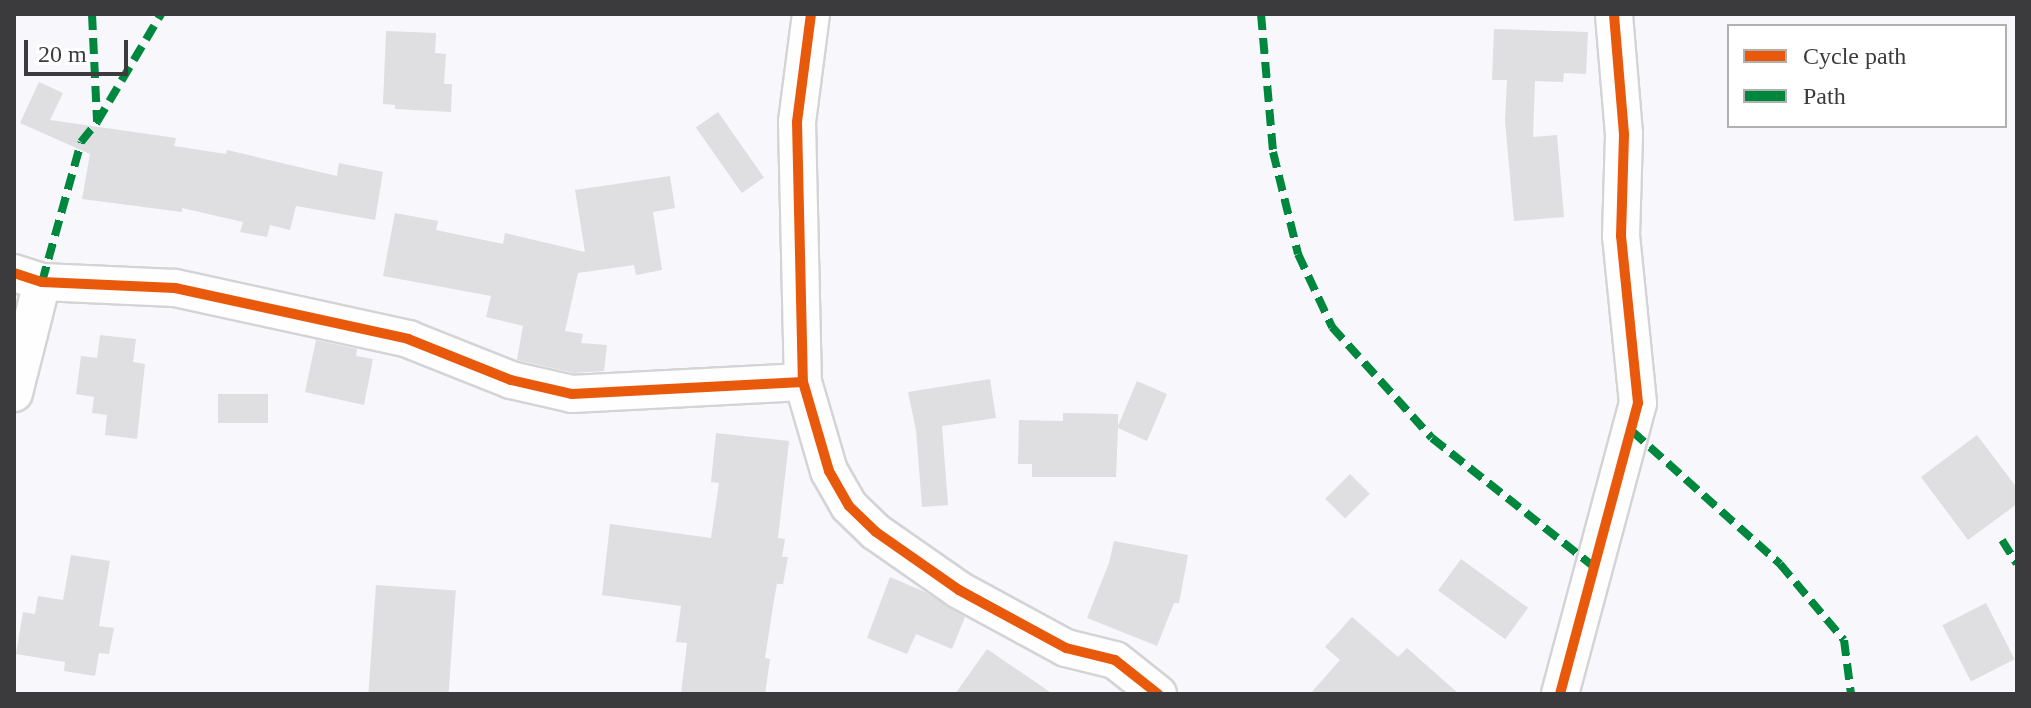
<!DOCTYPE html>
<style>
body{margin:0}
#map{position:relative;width:2031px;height:708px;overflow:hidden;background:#f8f7fb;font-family:Georgia,serif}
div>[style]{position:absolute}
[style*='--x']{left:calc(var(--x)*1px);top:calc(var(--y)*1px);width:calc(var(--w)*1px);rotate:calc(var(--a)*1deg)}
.building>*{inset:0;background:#dfdee0;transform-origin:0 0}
.roads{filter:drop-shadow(2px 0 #d4d3d6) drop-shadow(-2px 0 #d4d3d6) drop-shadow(0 2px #d4d3d6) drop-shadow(0 -2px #d4d3d6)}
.street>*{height:36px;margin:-18px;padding:0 18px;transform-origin:18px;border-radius:18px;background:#fefefe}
.quiet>*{height:8px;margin-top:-4px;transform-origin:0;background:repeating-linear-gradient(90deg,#00873e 0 16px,transparent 0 24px)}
.cycleway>*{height:10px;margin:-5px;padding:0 5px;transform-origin:5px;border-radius:5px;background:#e8590c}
span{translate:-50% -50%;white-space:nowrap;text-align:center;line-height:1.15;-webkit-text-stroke:6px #fff;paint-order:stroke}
.frame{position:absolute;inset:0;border:16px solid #3b3a3d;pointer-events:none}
.legend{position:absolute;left:1727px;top:24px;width:280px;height:104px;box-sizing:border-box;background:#fff;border:2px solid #b1b0b1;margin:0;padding:10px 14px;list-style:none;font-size:24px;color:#3b3a3d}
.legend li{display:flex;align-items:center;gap:16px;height:40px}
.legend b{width:40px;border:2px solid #b1b0b1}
.scale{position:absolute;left:24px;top:40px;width:104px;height:36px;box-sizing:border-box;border:4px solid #3b3a3d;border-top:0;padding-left:10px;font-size:24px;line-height:28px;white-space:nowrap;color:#3b3a3d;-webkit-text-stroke:6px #fff;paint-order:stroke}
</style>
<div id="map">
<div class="building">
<div style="clip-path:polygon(1494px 29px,1588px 32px,1586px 74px,1564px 73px,1563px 82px,1535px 81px,1533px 137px,1557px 135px,1564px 217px,1514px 221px,1505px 121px,1507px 80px,1492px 80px)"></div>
<div style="clip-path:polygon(386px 31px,436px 33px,435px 53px,446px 54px,444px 84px,452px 84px,451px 112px,395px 109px,395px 105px,383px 104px)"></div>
<div style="clip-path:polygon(39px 82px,63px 93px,50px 120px,176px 138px,174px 146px,226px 154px,227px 150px,337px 176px,339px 163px,383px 172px,375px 220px,296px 206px,290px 230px,270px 225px,267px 237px,240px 232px,243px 222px,182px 208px,182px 212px,82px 199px,90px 154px,20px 123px)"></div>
<div style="left:718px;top:112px;width:80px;height:27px;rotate:55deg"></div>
<div style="clip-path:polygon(670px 176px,675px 208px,653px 212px,662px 270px,636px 275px,634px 265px,578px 273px,565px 331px,583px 334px,581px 343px,607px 345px,604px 371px,574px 373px,517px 360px,523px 326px,486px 317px,491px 296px,383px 276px,395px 213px,438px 221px,436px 230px,503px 244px,505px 233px,585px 252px,575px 190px)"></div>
<div style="clip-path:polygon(100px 335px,136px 339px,133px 362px,145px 364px,137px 439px,105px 435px,107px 415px,92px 413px,94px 397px,76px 394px,81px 356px,97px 358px)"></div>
<div style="clip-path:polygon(316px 340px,357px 349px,356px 356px,373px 359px,364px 405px,305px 392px)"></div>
<div style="clip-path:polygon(990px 379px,996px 418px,942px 426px,948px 505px,922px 507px,916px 430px,908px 392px)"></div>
<div style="clip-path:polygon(1137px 381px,1167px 394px,1147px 441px,1118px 428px,1116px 477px,1032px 477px,1032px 464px,1018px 464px,1019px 420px,1063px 421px,1063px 413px,1118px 414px,1118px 426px)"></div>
<div style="left:218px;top:394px;width:50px;height:29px"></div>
<div style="clip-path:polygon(716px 433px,789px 441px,778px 538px,785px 539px,782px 557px,788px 557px,783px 584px,777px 584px,774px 600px,765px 658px,770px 659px,765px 694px,681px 694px,687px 643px,676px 642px,681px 606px,602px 595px,610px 524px,711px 538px,719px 483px,711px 482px)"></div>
<div style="clip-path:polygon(1977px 435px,2017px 488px,2017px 504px,1968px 540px,1921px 477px)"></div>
<div style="left:1350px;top:474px;width:28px;height:35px;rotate:45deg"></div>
<div style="clip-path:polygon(1114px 541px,1188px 555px,1179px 603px,1174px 603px,1157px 646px,1087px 618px,1109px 563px)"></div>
<div style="clip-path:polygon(71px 555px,110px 561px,99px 626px,114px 628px,109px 654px,99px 653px,95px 676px,64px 671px,65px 662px,16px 654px,23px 612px,35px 614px,38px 596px,63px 600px)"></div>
<div style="left:1461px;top:559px;width:83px;height:39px;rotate:36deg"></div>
<div style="clip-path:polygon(890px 577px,925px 592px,965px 617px,952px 649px,916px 634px,907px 654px,867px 638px)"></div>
<div style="left:376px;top:585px;width:80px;height:109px;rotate:4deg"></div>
<div style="left:1986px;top:603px;width:63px;height:49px;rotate:63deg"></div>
<div style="clip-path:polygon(1352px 617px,1398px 657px,1407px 648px,1459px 694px,1310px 694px,1340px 660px,1325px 647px)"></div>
<div style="clip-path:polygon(987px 649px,1053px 694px,955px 694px)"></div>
</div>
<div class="roads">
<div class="street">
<div style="--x:811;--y:14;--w:109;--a:97.4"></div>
<div style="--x:797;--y:122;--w:260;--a:88.7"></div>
<div style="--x:803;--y:382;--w:93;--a:73.7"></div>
<div style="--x:829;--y:471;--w:40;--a:60.3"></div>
<div style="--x:849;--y:506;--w:37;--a:44"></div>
<div style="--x:876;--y:532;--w:101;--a:34.9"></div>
<div style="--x:959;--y:590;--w:122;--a:28.5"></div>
<div style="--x:1066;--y:648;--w:50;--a:13.8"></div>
<div style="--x:1115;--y:660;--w:55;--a:38.3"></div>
<div style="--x:14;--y:273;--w:29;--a:18"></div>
<div style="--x:42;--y:282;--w:133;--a:2.6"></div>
<div style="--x:175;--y:288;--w:239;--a:12.3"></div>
<div style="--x:408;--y:339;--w:111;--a:21.7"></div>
<div style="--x:511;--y:380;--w:63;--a:12.9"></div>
<div style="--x:572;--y:394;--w:231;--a:-3"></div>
<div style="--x:14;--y:393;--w:114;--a:-75.8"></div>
<div style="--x:1560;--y:694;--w:301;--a:-75"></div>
<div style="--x:1638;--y:403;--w:168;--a:-95.8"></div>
<div style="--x:1621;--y:236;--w:102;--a:-88.3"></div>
<div style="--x:1624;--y:134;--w:120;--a:-94.8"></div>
</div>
</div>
<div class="quiet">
<div style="--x:92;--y:14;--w:108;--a:87.3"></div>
<div style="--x:1261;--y:14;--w:139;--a:85"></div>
<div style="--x:1273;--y:152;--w:105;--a:76.2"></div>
<div style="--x:1298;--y:254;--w:81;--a:65"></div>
<div style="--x:1332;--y:327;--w:149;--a:48"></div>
<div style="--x:1432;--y:438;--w:207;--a:38.5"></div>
<div style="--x:42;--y:282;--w:145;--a:-74.4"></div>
<div style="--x:81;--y:142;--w:26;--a:-51"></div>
<div style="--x:97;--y:122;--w:126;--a:-59.3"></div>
<div style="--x:1632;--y:431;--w:199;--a:41.9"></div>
<div style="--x:1780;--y:564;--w:99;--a:49.9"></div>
<div style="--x:1844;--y:640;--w:54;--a:82.6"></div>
<div style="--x:2002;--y:540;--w:28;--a:58"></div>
</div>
<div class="cycleway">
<div style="--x:811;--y:14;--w:109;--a:97.4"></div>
<div style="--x:797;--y:122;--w:260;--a:88.7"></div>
<div style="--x:803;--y:382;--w:93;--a:73.7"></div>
<div style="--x:829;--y:471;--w:40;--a:60.3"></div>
<div style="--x:849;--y:506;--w:37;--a:44"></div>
<div style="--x:876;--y:532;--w:101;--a:34.9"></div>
<div style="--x:959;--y:590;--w:122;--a:28.5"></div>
<div style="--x:1066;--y:648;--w:50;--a:13.8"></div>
<div style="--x:1115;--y:660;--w:55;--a:38.3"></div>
<div style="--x:14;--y:273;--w:29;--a:18"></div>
<div style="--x:42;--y:282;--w:133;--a:2.6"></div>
<div style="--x:175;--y:288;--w:239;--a:12.3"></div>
<div style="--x:408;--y:339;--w:111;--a:21.7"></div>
<div style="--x:511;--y:380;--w:63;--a:12.9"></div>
<div style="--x:572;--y:394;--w:231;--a:-3"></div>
<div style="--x:1560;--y:694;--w:301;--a:-75"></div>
<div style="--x:1638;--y:403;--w:168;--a:-95.8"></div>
<div style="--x:1621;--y:236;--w:102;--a:-88.3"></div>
<div style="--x:1624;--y:134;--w:120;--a:-94.8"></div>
</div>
<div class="frame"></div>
<ul class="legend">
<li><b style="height:10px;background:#e8590c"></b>Cycle path</li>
<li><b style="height:10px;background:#00873e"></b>Path</li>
</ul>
<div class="scale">20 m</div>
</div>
